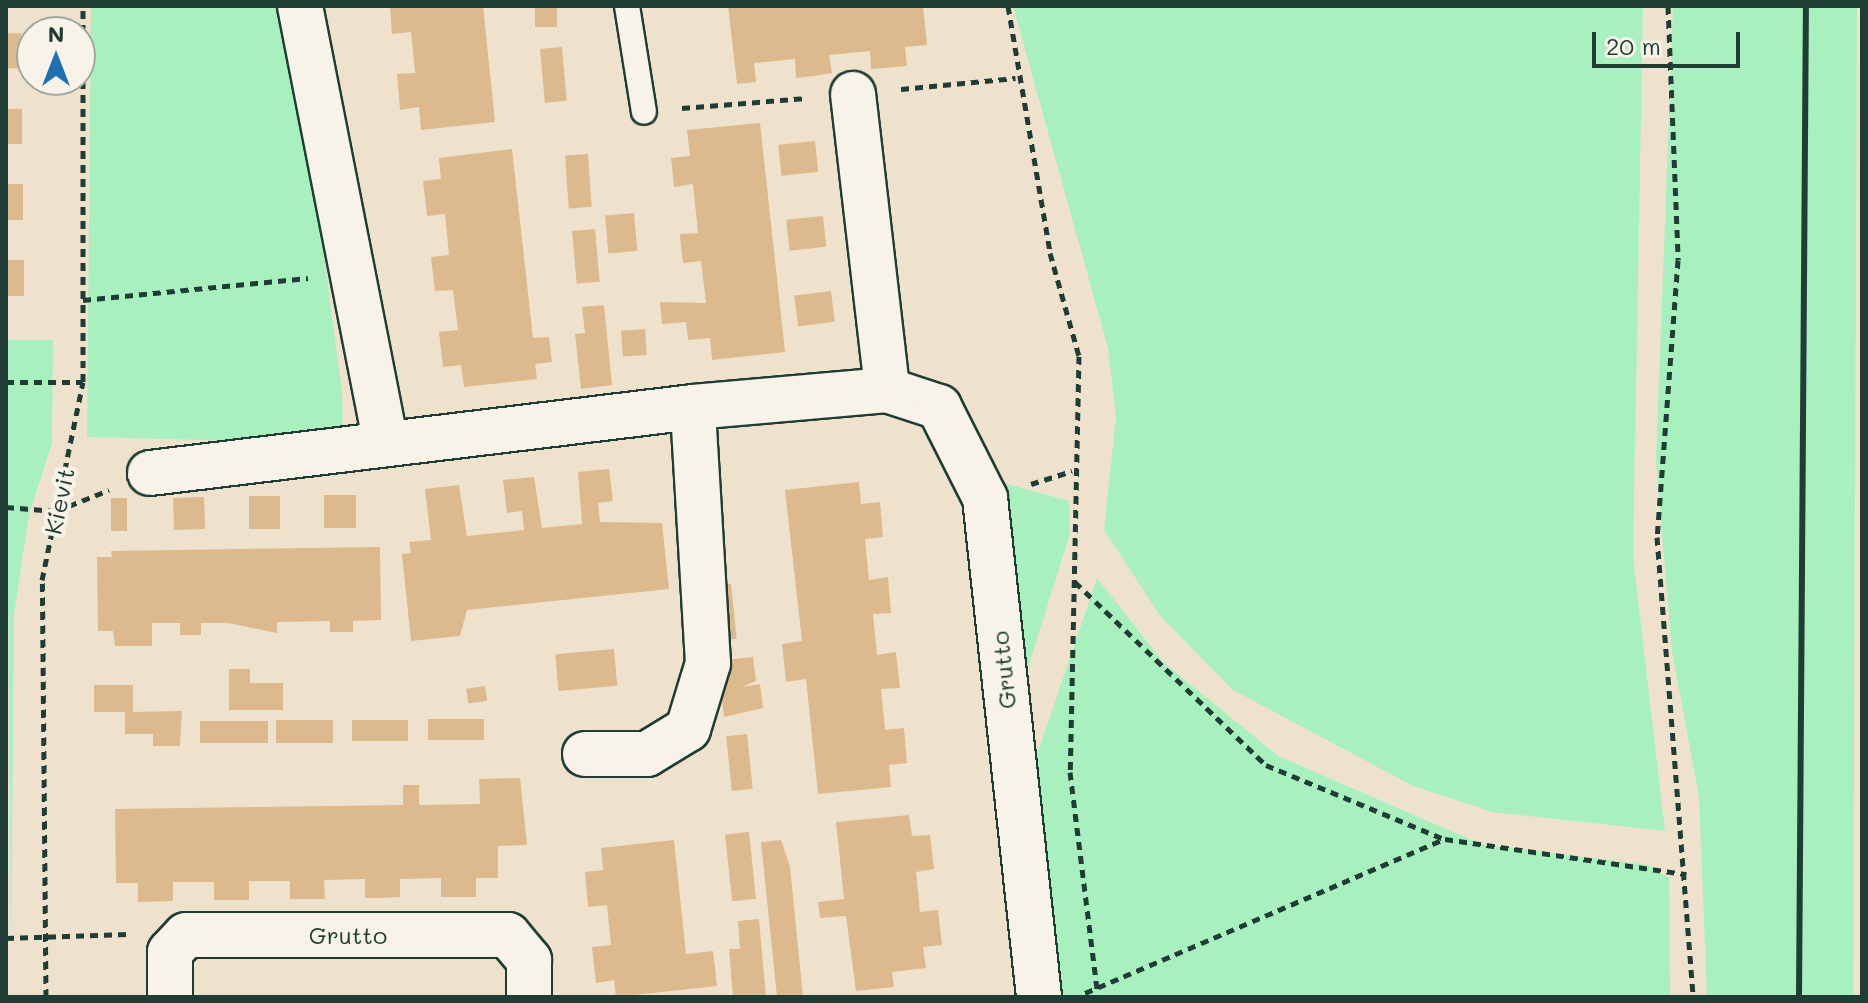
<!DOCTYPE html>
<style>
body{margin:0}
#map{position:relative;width:1868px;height:1003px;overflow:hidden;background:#efe2cd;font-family:Mali,sans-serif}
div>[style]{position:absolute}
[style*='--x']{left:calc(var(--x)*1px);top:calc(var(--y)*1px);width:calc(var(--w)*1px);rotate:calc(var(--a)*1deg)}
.green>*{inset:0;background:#a8f0bd}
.building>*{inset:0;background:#ddb98e;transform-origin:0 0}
.path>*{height:5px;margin-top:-2.5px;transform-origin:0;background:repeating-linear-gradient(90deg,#1f3d34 0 8px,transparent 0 14px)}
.roads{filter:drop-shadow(2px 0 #1f3d34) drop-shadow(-2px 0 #1f3d34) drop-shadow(0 2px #1f3d34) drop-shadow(0 -2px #1f3d34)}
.lane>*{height:24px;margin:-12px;padding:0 12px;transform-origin:12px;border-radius:12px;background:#f7f3e8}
.street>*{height:44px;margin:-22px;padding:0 22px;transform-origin:22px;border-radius:22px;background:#f7f3e8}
.rail>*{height:6px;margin:-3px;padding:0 3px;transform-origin:3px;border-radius:3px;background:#1f3d34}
span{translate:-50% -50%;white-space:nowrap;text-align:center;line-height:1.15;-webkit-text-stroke:8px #f7f3e8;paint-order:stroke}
.street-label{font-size:24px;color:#1f3d34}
.frame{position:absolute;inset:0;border:8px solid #1f3d34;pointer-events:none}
.north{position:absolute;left:16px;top:16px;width:80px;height:80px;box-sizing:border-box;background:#f7f3e8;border:2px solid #a1aaa0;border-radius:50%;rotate:0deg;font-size:22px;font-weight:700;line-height:32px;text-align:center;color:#1f3d34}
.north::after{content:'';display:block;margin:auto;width:28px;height:36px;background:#1f6fb2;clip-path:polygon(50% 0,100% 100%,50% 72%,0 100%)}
.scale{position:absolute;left:1592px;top:32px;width:148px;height:36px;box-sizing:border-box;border:4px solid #1f3d34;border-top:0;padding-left:10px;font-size:24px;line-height:28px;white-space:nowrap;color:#1f3d34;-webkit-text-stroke:6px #f7f3e8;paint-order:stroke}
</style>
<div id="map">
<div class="green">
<div style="clip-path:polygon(91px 6px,291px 6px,342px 392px,343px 433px,328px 443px,87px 437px)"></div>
<div style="clip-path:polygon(1013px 6px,1643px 6px,1633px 557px,1665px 831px,1492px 812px,1413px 786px,1233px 690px,1161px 617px,1104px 530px,1116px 417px,1108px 348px)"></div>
<div style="clip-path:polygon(1673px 6px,1857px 6px,1853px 997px,1707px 997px,1699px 797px,1672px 651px,1656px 461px)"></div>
<div style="clip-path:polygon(6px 340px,53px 340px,52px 443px,29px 515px,14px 614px,11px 954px)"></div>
<div style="clip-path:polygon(996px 481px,1069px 501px,1070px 533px,1020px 694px)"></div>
<div style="clip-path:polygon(1097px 578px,1164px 663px,1278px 756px,1481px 844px,1648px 865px,1669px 878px,1670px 997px,1058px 997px,1030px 776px)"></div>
</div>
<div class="building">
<div style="clip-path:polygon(390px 6px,483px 6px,495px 122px,421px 130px,419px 107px,400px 110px,397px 74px,415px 73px,413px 52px,411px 32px,392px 34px)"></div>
<div style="left:535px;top:6px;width:22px;height:21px"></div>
<div style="clip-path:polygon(728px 6px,923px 6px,927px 45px,905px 47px,907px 66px,871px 69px,870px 51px,829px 55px,832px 73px,814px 76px,796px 78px,795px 59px,754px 63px,756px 82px,737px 84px)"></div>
<div style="left:21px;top:33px;width:35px;height:15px;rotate:88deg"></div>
<div style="left:562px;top:47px;width:54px;height:22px;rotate:85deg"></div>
<div style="left:6px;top:109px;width:16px;height:35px"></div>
<div style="clip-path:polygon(760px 123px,785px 352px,712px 360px,710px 338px,688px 340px,686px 322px,662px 324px,660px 302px,706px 303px,701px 261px,683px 263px,681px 247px,680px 234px,698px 233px,693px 184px,674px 187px,671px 158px,690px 156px,687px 130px)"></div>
<div style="left:815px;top:141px;width:31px;height:37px;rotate:84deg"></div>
<div style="clip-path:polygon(512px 149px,533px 338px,549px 337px,552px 362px,535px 364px,537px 379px,464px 387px,461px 365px,443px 367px,439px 332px,458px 330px,453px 290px,435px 291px,431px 257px,449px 255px,445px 214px,427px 216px,423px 181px,441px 179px,439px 158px)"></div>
<div style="left:588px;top:154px;width:53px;height:23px;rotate:86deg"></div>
<div style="left:6px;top:184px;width:17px;height:36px"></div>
<div style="left:634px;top:213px;width:38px;height:29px;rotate:85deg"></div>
<div style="left:823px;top:216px;width:31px;height:37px;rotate:84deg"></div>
<div style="left:595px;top:229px;width:53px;height:23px;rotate:85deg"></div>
<div style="left:6px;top:260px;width:18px;height:36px"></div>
<div style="left:831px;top:291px;width:31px;height:37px;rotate:83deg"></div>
<div style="clip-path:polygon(604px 305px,612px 385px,581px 389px,575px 334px,585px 333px,582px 307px)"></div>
<div style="left:645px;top:329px;width:26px;height:24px;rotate:86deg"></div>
<div style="clip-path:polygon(609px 469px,613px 501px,598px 503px,600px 522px,662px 523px,669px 589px,467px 610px,460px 636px,411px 641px,402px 554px,411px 553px,409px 542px,431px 540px,425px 489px,459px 485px,467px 536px,524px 530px,522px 511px,507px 513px,503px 480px,534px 477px,542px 528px,582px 524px,578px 472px)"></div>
<div style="clip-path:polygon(859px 482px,861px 504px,880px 502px,883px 537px,865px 539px,867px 560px,869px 580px,888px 577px,891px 613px,873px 614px,877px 655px,896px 652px,900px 688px,881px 689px,885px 730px,904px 728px,907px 763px,889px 765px,891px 787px,818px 794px,806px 679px,786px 682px,782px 644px,802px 641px,785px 490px)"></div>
<div style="left:324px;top:495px;width:32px;height:33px"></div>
<div style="left:249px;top:496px;width:31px;height:33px"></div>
<div style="left:204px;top:497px;width:32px;height:31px;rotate:88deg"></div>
<div style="left:127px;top:498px;width:33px;height:16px;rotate:90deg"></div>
<div style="clip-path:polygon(380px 547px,381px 620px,353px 621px,353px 632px,330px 632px,330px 621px,277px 622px,277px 633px,228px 623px,201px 623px,201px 635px,180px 635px,180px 623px,152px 623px,152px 646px,115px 646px,113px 631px,98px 631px,97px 557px,112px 557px,111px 551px)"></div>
<div style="left:731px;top:584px;width:55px;height:21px;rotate:84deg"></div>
<div style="left:614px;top:649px;width:37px;height:59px;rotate:85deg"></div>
<div style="clip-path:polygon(753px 657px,756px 681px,742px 687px,760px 684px,763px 708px,724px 717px,718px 661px)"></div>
<div style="clip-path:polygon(229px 669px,250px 669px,250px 683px,283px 683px,283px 710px,229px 710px)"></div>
<div style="clip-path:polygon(94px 685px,133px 685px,133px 712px,182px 711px,180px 746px,153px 746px,153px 734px,125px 734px,125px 712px,94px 712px)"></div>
<div style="left:485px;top:686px;width:15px;height:19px;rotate:82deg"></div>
<div style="left:484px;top:719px;width:21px;height:56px;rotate:90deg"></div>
<div style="left:333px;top:720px;width:23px;height:57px;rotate:90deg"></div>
<div style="left:352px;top:720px;width:56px;height:21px"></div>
<div style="left:268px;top:721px;width:22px;height:68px;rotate:90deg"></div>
<div style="left:747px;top:734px;width:55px;height:21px;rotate:84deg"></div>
<div style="clip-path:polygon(520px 778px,527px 845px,498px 846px,498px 878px,476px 878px,476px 897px,441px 897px,441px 878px,400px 879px,400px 897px,383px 898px,365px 898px,365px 879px,324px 880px,325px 899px,290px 899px,290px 881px,249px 881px,249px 900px,214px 900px,214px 882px,173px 882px,173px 901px,138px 902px,138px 883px,116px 883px,115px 809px,403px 805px,403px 785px,419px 785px,419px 805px,480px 804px,479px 779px)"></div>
<div style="clip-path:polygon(909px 815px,912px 836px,930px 835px,934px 869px,916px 872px,920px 912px,938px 910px,942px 945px,923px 947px,926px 968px,892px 972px,894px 987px,856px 991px,846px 916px,820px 918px,818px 902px,844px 899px,836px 822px)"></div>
<div style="left:749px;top:832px;width:67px;height:24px;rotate:84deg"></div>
<div style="clip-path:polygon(674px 840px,686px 954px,713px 951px,717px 986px,616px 997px,614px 980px,596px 983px,592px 947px,611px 945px,607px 905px,588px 907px,585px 872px,603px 870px,601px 848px)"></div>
<div style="clip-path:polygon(781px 840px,790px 867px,803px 997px,777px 997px,761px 842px)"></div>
<div style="clip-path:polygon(759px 919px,766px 997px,733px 997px,729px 949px,740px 949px,738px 921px)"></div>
</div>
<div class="path">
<div style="--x:1008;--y:6;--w:251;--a:80.3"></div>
<div style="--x:1050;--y:253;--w:107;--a:74.3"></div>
<div style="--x:1079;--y:356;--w:416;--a:91.2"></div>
<div style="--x:1070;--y:772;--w:227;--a:82.9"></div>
<div style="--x:1668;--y:6;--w:254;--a:87.7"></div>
<div style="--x:1678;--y:260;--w:278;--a:94.3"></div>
<div style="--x:1657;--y:537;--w:461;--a:85.5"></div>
<div style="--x:901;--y:89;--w:115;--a:-5.5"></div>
<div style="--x:682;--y:108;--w:125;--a:-4.6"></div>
<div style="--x:83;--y:300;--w:226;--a:-5.6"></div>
<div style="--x:6;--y:382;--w:77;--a:0"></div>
<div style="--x:1031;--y:484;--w:43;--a:-17.6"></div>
<div style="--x:6;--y:507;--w:50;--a:4.6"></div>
<div style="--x:56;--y:511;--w:57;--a:-21.6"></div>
<div style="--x:1075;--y:582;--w:265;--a:43.8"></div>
<div style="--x:1266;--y:765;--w:193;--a:22.6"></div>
<div style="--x:6;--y:938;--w:122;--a:-1.9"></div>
<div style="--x:1085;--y:993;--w:392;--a:-23.2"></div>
<div style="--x:1445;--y:839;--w:244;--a:8.3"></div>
<div style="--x:46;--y:997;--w:417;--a:-90.5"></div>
<div style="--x:42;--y:580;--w:202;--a:-78.3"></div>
<div style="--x:83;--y:382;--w:376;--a:-90"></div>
</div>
<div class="roads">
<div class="lane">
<div style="--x:627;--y:6;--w:107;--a:80.9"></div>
</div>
<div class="street">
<div style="--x:300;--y:6;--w:442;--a:78.9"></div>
<div style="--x:853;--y:94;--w:298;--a:83.4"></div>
<div style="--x:150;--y:473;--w:547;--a:-6.93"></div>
<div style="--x:585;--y:754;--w:62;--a:0"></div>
<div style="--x:647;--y:754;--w:48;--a:-31.4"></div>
<div style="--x:688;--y:729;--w:69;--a:-73.1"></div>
<div style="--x:708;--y:663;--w:256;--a:-93.4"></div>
<div style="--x:693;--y:407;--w:195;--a:-5"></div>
<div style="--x:887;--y:390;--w:55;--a:18.1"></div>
<div style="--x:939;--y:407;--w:102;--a:63.2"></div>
<div style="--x:985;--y:498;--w:502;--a:83.82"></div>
<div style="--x:170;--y:997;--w:45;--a:-90"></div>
<div style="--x:170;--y:952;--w:23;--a:-47"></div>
<div style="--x:186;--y:935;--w:322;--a:0"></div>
<div style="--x:508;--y:935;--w:33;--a:50"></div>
<div style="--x:529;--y:960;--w:37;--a:90"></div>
</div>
</div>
<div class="rail">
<div style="--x:1799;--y:997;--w:991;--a:-89.6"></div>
</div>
<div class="street-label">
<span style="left:59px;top:501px;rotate:-78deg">Kievit</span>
<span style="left:1003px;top:670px;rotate:-96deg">Grutto</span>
<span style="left:348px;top:935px">Grutto</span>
</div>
<div class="frame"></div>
<div class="north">N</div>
<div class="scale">20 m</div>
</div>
